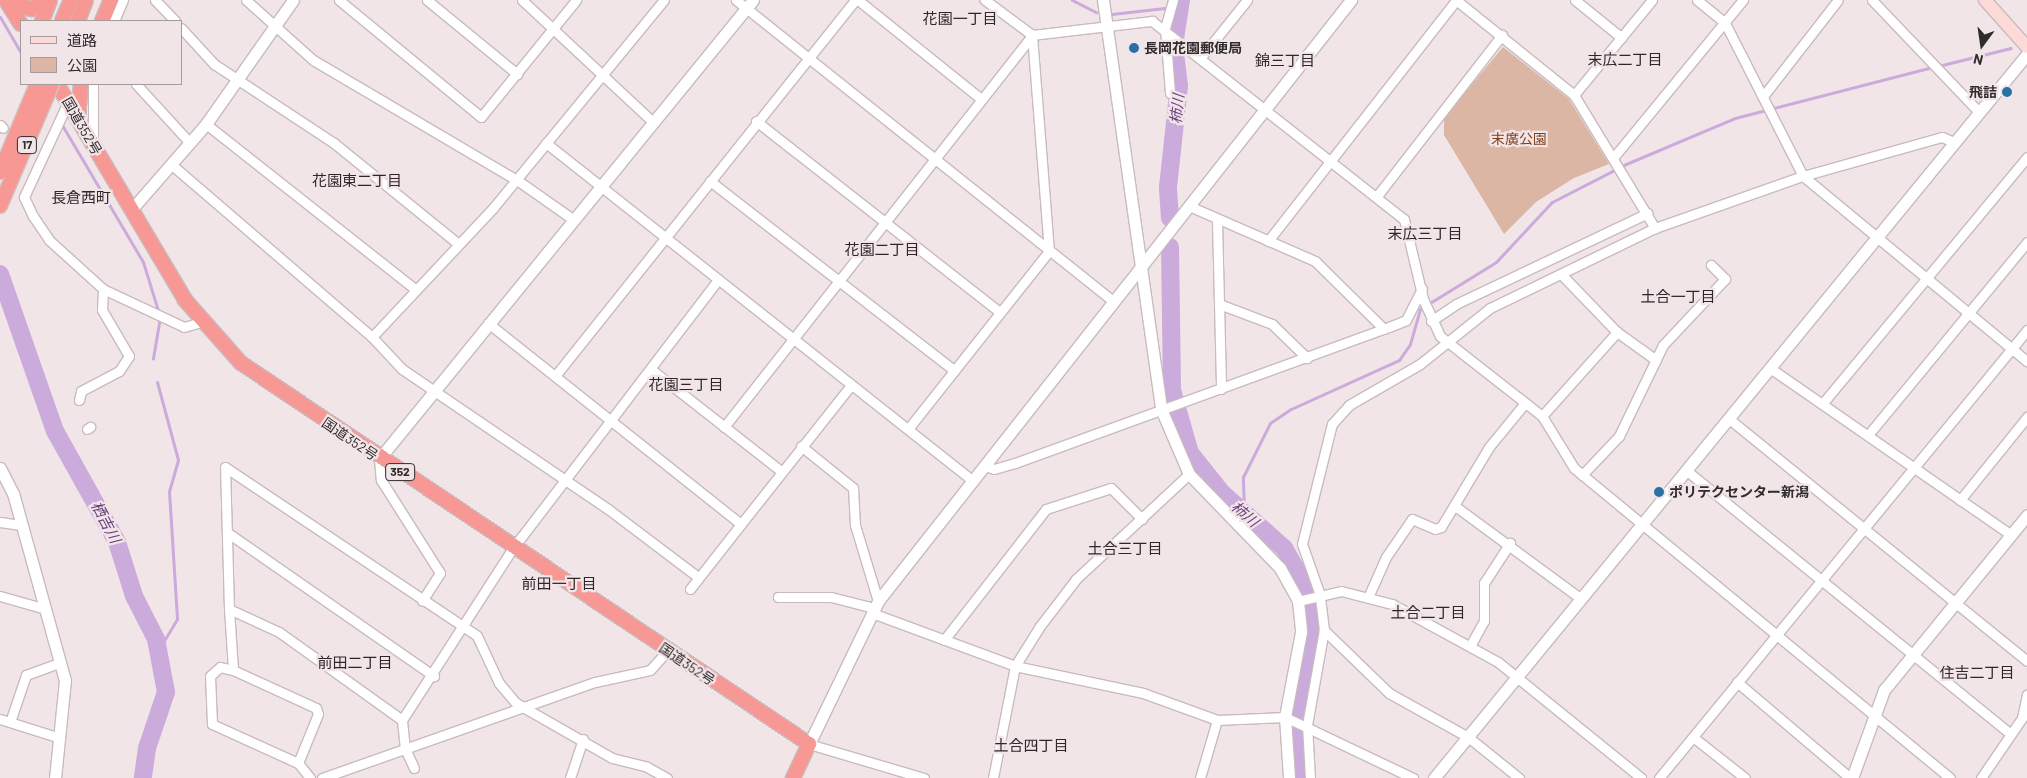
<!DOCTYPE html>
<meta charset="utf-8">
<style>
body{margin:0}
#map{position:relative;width:2027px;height:778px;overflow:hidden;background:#f2e5e8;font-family:Barlow,"Noto Sans JP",sans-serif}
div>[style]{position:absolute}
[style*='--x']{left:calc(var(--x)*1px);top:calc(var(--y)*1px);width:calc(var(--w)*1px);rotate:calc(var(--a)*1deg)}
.green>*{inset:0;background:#dbb6a4}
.stream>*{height:3px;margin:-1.5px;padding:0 1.5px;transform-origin:1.5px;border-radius:1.5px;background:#cbaadc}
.river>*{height:18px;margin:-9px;padding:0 9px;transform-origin:9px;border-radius:9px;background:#cbaadc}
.roads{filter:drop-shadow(1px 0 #c8bbbe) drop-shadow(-1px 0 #c8bbbe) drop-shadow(0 1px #c8bbbe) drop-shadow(0 -1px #c8bbbe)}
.minor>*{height:9px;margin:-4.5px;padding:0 4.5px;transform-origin:4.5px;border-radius:4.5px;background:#fff}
.tertiary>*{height:11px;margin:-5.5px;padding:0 5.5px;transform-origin:5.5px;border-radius:5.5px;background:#fff}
.secondary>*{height:12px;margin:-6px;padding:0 6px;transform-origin:6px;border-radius:6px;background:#fdd9d7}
.trunk>*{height:14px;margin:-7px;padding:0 7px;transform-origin:7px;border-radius:7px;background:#f89894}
.bridges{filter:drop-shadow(1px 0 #c9c8c8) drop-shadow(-1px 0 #c9c8c8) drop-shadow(0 1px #c9c8c8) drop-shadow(0 -1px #c9c8c8)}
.trunk-bridge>*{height:14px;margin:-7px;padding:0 7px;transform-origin:7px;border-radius:7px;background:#f89894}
.dots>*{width:14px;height:14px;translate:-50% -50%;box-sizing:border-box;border:2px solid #f2e5e8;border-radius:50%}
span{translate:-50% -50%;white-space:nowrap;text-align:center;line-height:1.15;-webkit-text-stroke:4.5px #f2e5e8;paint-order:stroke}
.shield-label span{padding:1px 4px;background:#f2e5e8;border:1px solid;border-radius:4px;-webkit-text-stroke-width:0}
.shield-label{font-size:12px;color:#302b2c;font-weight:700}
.poi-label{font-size:14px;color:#302b2c;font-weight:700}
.left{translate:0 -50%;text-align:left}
.right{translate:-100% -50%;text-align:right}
.street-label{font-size:14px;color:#302b2c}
.park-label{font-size:14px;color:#843f16}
.neighbourhood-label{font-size:15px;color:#302629}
.water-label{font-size:15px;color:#683e7c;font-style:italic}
.legend{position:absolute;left:20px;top:20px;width:162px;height:65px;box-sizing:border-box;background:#f2e5e8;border:1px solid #a49b9d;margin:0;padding:6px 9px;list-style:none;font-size:15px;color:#302b2c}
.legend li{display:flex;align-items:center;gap:10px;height:25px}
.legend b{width:25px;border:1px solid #a49b9d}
.north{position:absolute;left:1957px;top:20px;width:50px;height:50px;-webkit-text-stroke:4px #f2e5e8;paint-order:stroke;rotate:194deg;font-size:14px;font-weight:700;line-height:20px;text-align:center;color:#302b2c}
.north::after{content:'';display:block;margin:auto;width:18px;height:22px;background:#302b2c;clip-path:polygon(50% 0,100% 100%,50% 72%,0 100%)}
</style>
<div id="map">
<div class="green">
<div style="clip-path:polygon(1503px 47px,1569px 99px,1609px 164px,1574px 178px,1536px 202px,1504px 234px,1444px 135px,1444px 118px)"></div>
</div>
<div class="stream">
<div style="--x:1072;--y:0;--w:27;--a:27"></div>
<div style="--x:1175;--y:10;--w:4;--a:0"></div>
<div style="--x:1112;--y:14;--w:53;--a:-6.5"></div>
<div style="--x:0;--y:17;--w:42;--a:59.7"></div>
<div style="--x:1938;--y:66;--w:75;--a:-13.9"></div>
<div style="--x:62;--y:125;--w:159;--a:59.4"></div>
<div style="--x:143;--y:262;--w:58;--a:72.8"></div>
<div style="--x:160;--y:317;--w:42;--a:99.7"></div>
<div style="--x:157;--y:382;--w:81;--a:74.9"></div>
<div style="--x:178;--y:460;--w:32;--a:106"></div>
<div style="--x:169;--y:491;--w:128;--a:86.4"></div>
<div style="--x:177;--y:619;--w:37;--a:121"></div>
<div style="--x:1244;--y:510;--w:33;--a:-92"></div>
<div style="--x:1243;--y:477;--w:60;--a:-63.4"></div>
<div style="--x:1270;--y:423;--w:25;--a:-34"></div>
<div style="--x:1291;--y:409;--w:119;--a:-24.4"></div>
<div style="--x:1399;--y:360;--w:19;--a:-55"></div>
<div style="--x:1410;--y:344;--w:36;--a:-74"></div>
<div style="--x:1420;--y:309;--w:89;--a:-31.7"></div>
<div style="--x:1496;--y:262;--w:82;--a:-47"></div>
<div style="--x:1552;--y:202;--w:83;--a:-27.2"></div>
<div style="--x:1626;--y:164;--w:118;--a:-22.9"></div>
<div style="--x:1735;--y:118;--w:203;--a:-14.5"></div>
</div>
<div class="river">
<div style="--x:1170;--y:218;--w:31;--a:-94"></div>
<div style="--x:1168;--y:187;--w:102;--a:-83.8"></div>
<div style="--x:1179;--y:86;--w:41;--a:-97"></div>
<div style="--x:1174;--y:45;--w:46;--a:-81.2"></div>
<div style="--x:1170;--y:247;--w:143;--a:89.2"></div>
<div style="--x:1172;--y:390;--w:66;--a:74.1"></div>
<div style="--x:1190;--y:453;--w:51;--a:51.3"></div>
<div style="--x:1222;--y:493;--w:83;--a:41.6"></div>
<div style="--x:1284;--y:548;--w:51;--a:60.4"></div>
<div style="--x:1309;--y:592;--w:35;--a:82"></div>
<div style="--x:1314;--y:627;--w:104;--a:99.4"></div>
<div style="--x:1297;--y:730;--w:48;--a:85.2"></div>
<div style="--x:0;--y:274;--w:166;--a:70.7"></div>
<div style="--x:55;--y:431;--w:127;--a:60.8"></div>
<div style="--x:117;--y:542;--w:57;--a:72.5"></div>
<div style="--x:134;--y:596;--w:48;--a:62.9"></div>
<div style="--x:156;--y:639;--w:54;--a:79.3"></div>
<div style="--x:166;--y:692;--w:59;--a:108.7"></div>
<div style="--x:147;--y:748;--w:30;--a:98"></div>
</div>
<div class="roads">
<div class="minor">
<div style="--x:155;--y:0;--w:29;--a:46"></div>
<div style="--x:246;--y:0;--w:90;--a:41.8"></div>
<div style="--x:313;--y:60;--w:237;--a:30.5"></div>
<div style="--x:517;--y:180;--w:70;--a:35.1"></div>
<div style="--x:339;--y:0;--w:184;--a:39.5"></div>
<div style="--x:481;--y:117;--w:151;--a:-50.9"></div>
<div style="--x:427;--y:0;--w:117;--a:39.4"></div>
<div style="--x:522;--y:0;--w:179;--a:43"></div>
<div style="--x:736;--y:0;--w:482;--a:38.6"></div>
<div style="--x:858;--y:0;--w:156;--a:38.8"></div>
<div style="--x:1575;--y:0;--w:60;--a:39"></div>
<div style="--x:1697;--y:0;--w:36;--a:39"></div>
<div style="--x:1725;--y:23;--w:172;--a:63"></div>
<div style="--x:1803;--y:176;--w:291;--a:39.6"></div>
<div style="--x:1872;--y:0;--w:155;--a:46.3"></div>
<div style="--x:114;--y:21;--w:23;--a:-67"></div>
<div style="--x:181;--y:28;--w:49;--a:47.5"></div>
<div style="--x:214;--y:64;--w:144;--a:33.4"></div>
<div style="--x:334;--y:143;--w:159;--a:39.1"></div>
<div style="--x:1202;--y:56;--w:72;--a:-51.2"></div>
<div style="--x:93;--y:84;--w:56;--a:90"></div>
<div style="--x:136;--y:84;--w:80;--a:47.5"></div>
<div style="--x:1170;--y:93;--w:65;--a:-94.4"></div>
<div style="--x:1165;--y:28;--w:29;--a:-74"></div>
<div style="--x:1574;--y:95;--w:123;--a:-50.6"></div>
<div style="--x:1764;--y:95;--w:120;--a:-52.1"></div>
<div style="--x:68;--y:102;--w:105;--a:114.9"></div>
<div style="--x:24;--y:197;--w:21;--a:65"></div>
<div style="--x:33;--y:216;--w:29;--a:56"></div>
<div style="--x:49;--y:240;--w:73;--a:42.2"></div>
<div style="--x:103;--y:289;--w:89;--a:25.1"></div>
<div style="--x:184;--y:327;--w:18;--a:-16"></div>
<div style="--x:756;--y:121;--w:310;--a:38.1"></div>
<div style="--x:206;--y:124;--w:265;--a:38.3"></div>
<div style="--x:0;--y:125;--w:4;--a:45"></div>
<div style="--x:546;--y:143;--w:543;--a:38.35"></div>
<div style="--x:1613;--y:158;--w:205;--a:-50.6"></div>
<div style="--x:172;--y:165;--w:264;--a:40.7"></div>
<div style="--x:372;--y:337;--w:44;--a:46.8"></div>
<div style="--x:402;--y:369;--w:249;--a:34.2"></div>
<div style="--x:608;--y:509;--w:113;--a:37.1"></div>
<div style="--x:710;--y:181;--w:309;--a:37.8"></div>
<div style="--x:1377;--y:196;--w:204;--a:-52.2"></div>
<div style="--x:1189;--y:206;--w:137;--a:23.6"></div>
<div style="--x:1315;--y:261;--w:97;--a:44.6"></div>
<div style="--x:1217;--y:221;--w:168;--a:88.6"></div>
<div style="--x:1268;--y:241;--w:306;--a:-52"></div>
<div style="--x:1456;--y:0;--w:151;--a:38.8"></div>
<div style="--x:1574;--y:95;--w:156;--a:58.7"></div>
<div style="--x:1561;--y:274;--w:81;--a:46"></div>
<div style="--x:1617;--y:332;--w:48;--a:35.7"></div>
<div style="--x:1219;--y:304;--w:57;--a:20.7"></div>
<div style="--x:1272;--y:324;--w:49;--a:44.2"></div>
<div style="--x:1431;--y:321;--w:30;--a:-34"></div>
<div style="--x:1456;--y:304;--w:212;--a:-25.4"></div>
<div style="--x:488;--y:323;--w:323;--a:38.5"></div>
<div style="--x:741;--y:524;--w:177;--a:-51.6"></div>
<div style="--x:372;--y:337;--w:177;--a:-46.8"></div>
<div style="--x:493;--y:208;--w:269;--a:-50.6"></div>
<div style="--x:1770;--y:368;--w:293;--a:34.7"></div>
<div style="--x:652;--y:370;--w:165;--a:38.1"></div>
<div style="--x:555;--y:376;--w:481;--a:-51.4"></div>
<div style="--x:79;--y:400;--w:9;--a:-77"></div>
<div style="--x:81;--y:391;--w:43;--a:-27.8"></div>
<div style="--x:119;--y:371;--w:18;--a:-56"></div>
<div style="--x:129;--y:356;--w:53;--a:-120.4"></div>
<div style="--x:102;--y:310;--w:21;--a:-87"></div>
<div style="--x:1822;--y:404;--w:321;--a:-50.3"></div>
<div style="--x:1542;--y:416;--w:113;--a:-48.2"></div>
<div style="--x:1728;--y:418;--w:385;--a:39.1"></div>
<div style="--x:724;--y:427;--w:499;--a:-51.8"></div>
<div style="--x:1032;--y:35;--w:121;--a:-6.7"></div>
<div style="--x:1152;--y:21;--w:320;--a:38.2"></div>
<div style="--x:1404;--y:219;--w:82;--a:76.6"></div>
<div style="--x:1423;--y:299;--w:41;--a:65.3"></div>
<div style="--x:1440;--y:336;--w:130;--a:38.1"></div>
<div style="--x:1542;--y:416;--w:61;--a:58.4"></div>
<div style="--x:1574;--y:468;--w:487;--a:39.5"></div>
<div style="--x:87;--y:429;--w:4;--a:-34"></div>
<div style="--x:908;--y:429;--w:227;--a:-51.6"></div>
<div style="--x:1049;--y:251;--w:217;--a:-94.5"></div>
<div style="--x:1032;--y:35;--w:59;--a:-143.3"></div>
<div style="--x:1868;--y:435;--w:250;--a:-50.5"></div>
<div style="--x:801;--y:446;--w:67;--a:38.9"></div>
<div style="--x:853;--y:488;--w:37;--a:87"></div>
<div style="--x:855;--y:525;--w:79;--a:73.2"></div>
<div style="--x:379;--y:459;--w:21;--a:85"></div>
<div style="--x:381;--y:480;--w:110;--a:57.6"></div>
<div style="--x:440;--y:573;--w:33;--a:123"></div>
<div style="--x:985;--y:466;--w:9;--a:18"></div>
<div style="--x:994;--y:469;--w:22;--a:-16"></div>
<div style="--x:1015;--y:463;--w:398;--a:-20"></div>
<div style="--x:1389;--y:327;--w:18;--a:-22"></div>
<div style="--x:1406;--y:320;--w:35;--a:-63"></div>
<div style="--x:1687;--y:471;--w:417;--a:39.1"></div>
<div style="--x:1582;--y:475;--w:54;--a:-46.5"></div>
<div style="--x:1619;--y:436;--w:101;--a:-64.2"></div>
<div style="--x:1663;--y:345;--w:91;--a:-46.8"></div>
<div style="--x:1725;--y:279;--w:20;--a:-135"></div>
<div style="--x:1960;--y:500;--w:107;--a:-51.1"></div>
<div style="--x:1455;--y:506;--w:155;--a:36.4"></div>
<div style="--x:0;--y:522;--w:21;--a:8"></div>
<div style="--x:228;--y:533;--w:251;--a:34.8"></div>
<div style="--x:690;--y:589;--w:83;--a:-51.9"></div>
<div style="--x:1369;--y:595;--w:42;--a:-65.9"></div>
<div style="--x:1386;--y:557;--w:46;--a:-55.6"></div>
<div style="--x:1412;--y:519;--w:25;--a:23"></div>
<div style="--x:1435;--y:529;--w:6;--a:-18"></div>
<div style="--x:1441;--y:527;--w:93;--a:-59"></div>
<div style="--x:1489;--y:447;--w:57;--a:-50.7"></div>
<div style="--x:0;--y:596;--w:48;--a:15.8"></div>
<div style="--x:778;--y:597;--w:53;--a:0"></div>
<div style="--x:831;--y:597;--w:44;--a:14.3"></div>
<div style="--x:1298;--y:601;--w:44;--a:-13.1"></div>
<div style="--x:1341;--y:591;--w:53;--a:14.3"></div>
<div style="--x:1392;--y:604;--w:121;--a:28.7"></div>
<div style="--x:1498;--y:662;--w:184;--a:39"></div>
<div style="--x:229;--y:609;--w:61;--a:86.2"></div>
<div style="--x:233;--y:670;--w:91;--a:24.6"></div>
<div style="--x:316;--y:708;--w:6;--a:72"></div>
<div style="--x:318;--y:714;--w:53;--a:112.2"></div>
<div style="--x:298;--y:763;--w:19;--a:51"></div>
<div style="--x:872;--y:613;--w:153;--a:20.3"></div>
<div style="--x:1015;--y:666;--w:131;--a:11.9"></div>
<div style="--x:1143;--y:693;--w:79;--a:20"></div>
<div style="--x:1217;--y:720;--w:68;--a:-2.5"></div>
<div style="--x:1285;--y:717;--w:142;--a:25.5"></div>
<div style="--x:944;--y:640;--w:166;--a:-52.1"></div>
<div style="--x:1046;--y:509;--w:68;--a:-17.9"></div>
<div style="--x:1111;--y:488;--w:44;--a:45"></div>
<div style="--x:1470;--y:646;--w:29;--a:-61"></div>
<div style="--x:1484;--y:621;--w:38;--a:-90"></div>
<div style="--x:1484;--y:583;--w:48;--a:-57"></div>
<div style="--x:233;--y:670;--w:13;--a:-167"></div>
<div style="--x:220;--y:667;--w:13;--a:138"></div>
<div style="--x:210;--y:676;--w:48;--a:87.6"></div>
<div style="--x:212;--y:724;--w:94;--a:24.4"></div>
<div style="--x:1737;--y:682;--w:148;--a:40.3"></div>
<div style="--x:0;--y:719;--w:63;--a:17.6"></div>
<div style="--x:402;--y:720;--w:151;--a:-144.4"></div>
<div style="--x:279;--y:632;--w:55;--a:-155.3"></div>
<div style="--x:229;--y:609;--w:142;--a:-91.6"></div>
<div style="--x:225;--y:467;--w:303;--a:33.8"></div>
<div style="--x:477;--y:636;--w:52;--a:64.9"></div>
<div style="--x:499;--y:683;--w:26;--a:50"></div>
<div style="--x:516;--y:703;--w:111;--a:29.8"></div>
<div style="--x:612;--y:758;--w:36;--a:14"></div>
<div style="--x:647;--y:767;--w:23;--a:29"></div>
<div style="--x:10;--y:722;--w:50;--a:-71.2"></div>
<div style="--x:26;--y:675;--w:37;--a:-20"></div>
<div style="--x:1693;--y:737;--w:66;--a:38.3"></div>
<div style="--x:809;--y:744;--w:120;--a:16.5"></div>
<div style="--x:414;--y:768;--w:21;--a:-115"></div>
<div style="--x:405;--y:749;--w:29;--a:-96"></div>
<div style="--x:402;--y:720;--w:205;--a:-57.2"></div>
<div style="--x:513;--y:548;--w:336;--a:-52.6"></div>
<div style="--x:322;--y:778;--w:289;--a:-19.4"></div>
<div style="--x:595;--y:682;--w:56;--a:-12.3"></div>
<div style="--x:650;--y:670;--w:25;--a:-48"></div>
<div style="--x:570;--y:778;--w:41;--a:-71.6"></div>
<div style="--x:993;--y:778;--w:114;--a:-78.9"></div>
<div style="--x:1015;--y:666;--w:47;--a:-58"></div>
<div style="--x:1040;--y:626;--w:59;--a:-52.5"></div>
<div style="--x:1076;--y:579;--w:154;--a:-42.9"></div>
<div style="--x:1200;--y:778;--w:60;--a:-73.7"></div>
<div style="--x:1310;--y:778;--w:53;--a:-93.2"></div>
<div style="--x:1307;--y:725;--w:97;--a:-79.9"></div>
<div style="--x:1519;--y:778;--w:65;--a:-141.2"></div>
<div style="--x:1468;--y:737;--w:90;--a:-150.9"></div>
<div style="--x:1389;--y:693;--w:91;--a:-135.9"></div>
<div style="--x:1324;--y:630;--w:35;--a:-97"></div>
<div style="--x:1320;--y:595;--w:54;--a:-109.4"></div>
<div style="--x:1302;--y:544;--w:124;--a:-76"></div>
<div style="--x:1332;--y:424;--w:25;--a:-48"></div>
<div style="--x:1349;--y:405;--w:82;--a:-30"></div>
<div style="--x:1420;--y:364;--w:90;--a:-38.7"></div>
<div style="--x:1490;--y:308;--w:183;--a:-25.9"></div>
<div style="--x:1655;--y:228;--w:157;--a:-19.4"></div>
<div style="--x:1803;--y:176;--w:144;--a:-15.7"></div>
<div style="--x:1942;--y:137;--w:13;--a:23"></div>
<div style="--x:1659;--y:778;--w:580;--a:-50.6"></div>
<div style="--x:1981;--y:778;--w:73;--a:-55.7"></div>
<div style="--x:2022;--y:718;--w:24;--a:-78"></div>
</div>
<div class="tertiary">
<div style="--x:1103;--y:0;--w:413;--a:81.9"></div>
<div style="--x:1161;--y:409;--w:71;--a:66.7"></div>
<div style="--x:1189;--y:474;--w:131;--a:45.9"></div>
<div style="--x:1280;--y:568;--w:38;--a:61"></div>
<div style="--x:1298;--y:601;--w:31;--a:84"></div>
<div style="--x:1301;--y:632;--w:86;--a:100.7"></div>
<div style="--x:1285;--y:717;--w:61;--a:86.2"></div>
<div style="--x:131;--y:210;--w:114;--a:-48.9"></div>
<div style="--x:206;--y:124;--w:151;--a:-54.9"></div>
<div style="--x:379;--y:459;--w:592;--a:-50.83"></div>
<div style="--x:0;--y:468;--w:28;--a:63"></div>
<div style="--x:13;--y:493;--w:194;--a:74.5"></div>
<div style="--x:65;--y:680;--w:99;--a:95.8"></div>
<div style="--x:809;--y:744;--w:159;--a:-64.2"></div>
<div style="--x:878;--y:601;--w:765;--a:-51.8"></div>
<div style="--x:1434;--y:778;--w:936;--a:-50.68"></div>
<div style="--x:1852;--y:778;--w:94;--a:-70"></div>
<div style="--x:1884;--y:690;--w:226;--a:-50.7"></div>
</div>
<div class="secondary">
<div style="--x:1985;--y:0;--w:63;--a:48.2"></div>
</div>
<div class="trunk">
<div style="--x:7;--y:0;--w:26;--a:21"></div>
<div style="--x:31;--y:9;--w:19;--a:-28"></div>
<div style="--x:7;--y:2;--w:26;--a:58"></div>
<div style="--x:42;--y:21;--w:22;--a:-69"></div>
<div style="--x:62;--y:21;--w:23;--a:-67"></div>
<div style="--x:78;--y:21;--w:22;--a:-69"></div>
<div style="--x:102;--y:21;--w:23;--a:-67"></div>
<div style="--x:57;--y:84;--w:251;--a:59.3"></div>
<div style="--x:185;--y:300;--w:84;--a:48.4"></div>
<div style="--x:241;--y:363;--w:684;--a:33.85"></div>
<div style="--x:809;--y:744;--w:38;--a:115"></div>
<div style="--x:78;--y:118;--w:34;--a:-85"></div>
</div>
</div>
<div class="bridges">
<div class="trunk-bridge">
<div style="--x:0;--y:172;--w:95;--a:-67.2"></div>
<div style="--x:0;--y:206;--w:133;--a:-66.9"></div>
</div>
</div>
<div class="dots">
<div style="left:1134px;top:48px;background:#2971a5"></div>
<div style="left:2007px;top:92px;background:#2971a5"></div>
<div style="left:1659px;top:492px;background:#2971a5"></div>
</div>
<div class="shield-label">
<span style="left:27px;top:145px">17</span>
<span style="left:400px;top:472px">352</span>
</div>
<div class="poi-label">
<span class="left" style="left:1144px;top:48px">長岡花園郵便局</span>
<span class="right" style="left:1997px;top:92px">飛詰</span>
<span class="left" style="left:1669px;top:492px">ポリテクセンター新潟</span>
</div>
<div class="street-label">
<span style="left:82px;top:126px;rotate:60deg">国道352号</span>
<span style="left:350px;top:439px;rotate:34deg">国道352号</span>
<span style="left:687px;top:664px;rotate:34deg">国道352号</span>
</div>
<div class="park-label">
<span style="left:1519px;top:139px">末廣公園</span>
</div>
<div class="neighbourhood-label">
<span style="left:960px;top:19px">花園一丁目</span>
<span style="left:1625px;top:60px">末広二丁目</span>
<span style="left:1285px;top:61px">錦三丁目</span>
<span style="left:357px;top:181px">花園東二丁目</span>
<span style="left:81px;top:198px">長倉西町</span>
<span style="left:1425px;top:234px">末広三丁目</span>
<span style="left:882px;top:250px">花園二丁目</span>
<span style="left:1678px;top:297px">土合一丁目</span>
<span style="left:686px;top:385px">花園三丁目</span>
<span style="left:1125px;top:549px">土合三丁目</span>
<span style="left:559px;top:584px">前田一丁目</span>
<span style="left:1428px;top:613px">土合二丁目</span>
<span style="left:355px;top:663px">前田二丁目</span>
<span style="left:1977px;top:673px">住吉二丁目</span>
<span style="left:1031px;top:746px">土合四丁目</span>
</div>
<div class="water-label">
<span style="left:1177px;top:109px;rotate:-84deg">柿川</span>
<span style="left:1245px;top:514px;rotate:41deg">柿川</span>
<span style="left:106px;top:522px;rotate:62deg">栖吉川</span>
</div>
<ul class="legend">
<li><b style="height:6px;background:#fdd9d7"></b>道路</li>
<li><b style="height:14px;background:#dbb6a4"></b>公園</li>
</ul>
<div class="north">N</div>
</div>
